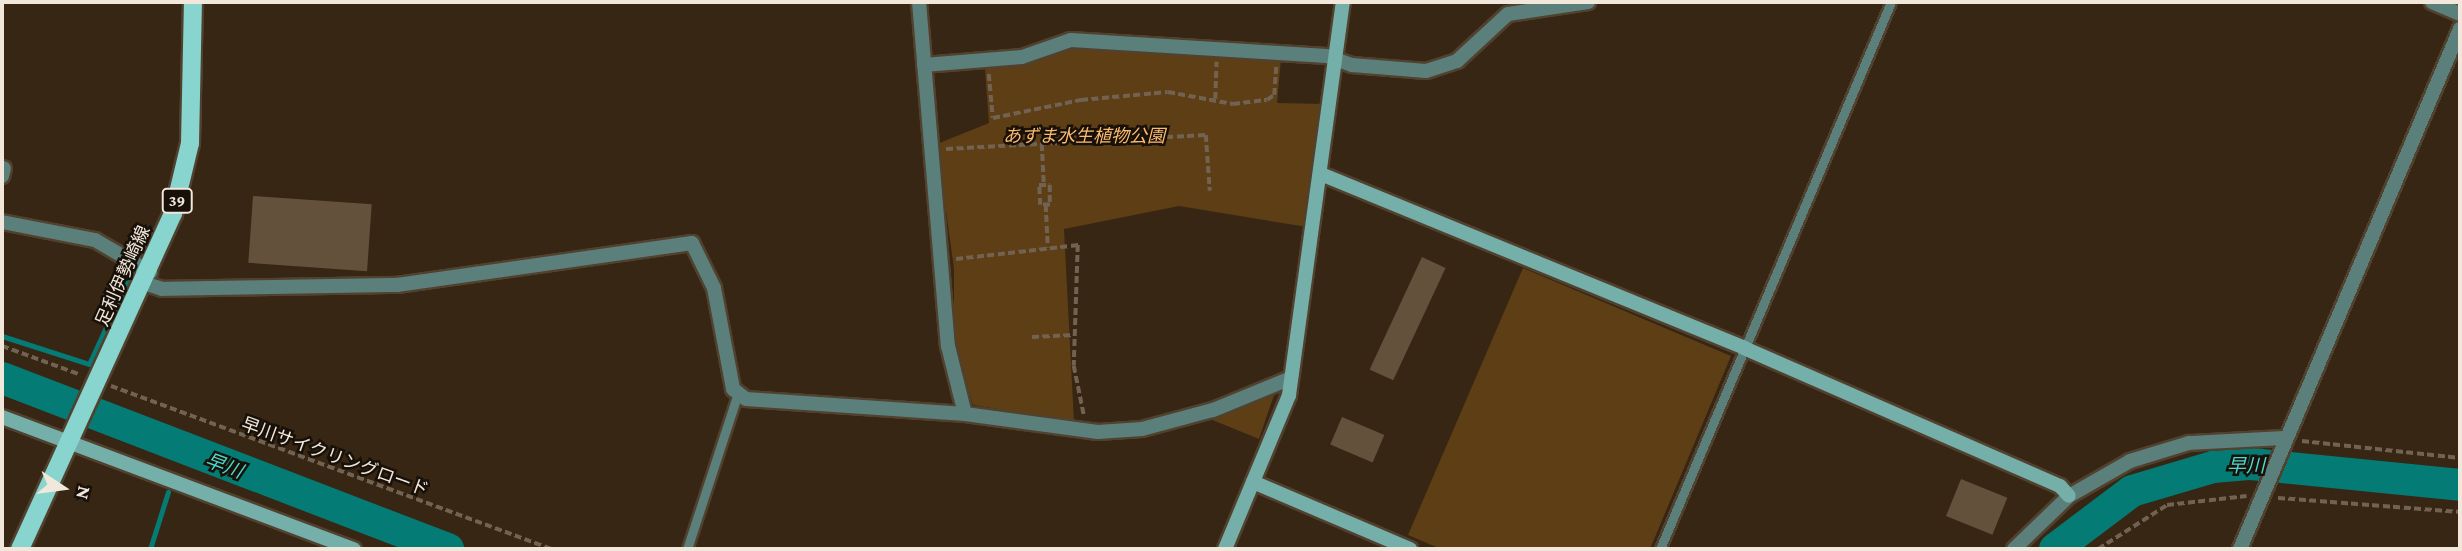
<!DOCTYPE html>
<meta charset="utf-8">
<style>
body{margin:0}
#map{position:relative;width:2462px;height:551px;overflow:hidden;background:#372613;font-family:"Crimson Pro","Noto Sans JP",serif}
div>[style]{position:absolute}
[style*='--x']{left:calc(var(--x)*1px);top:calc(var(--y)*1px);width:calc(var(--w)*1px);rotate:calc(var(--a)*1deg)}
.green>*{inset:0;background:#5e3e15}
.stream>*{height:5px;margin:-2.5px;padding:0 2.5px;transform-origin:2.5px;border-radius:2.5px;background:#047b75}
.river>*{height:32px;margin:-16px;padding:0 16px;transform-origin:16px;border-radius:16px;background:#047b75}
.building>*{inset:0;background:#64513c;transform-origin:0 0}
.path>*{height:3.5px;margin-top:-1.75px;transform-origin:0;background:repeating-linear-gradient(90deg,#716251 0 7px,transparent 0 10.5px)}
.roads{filter:drop-shadow(2px 0 #51412f) drop-shadow(-2px 0 #51412f) drop-shadow(0 2px #51412f) drop-shadow(0 -2px #51412f)}
.lane>*{height:9px;margin:-4.5px;padding:0 4.5px;transform-origin:4.5px;border-radius:4.5px;background:#5b7f7b}
.street>*{height:14px;margin:-7px;padding:0 7px;transform-origin:7px;border-radius:7px;background:#5b7f7b}
.secondary>*{height:14px;margin:-7px;padding:0 7px;transform-origin:7px;border-radius:7px;background:#75afaa}
.primary>*{height:18px;margin:-9px;padding:0 9px;transform-origin:9px;border-radius:9px;background:#88d4ce}
span{translate:-50% -50%;white-space:nowrap;text-align:center;line-height:1.15;-webkit-text-stroke:5px #181109;paint-order:stroke}
.shield-label span{padding:2px 5px;background:#181109;border:2px solid;border-radius:5px;-webkit-text-stroke-width:0}
.shield-label{font-size:16px;color:#f2e7db;font-weight:700}
.park-label{font-size:18px;color:#fdbb6f;font-style:italic}
.street-label{font-size:18px;color:#f2e7db}
.water-label{font-size:19px;color:#4bd9cf;font-style:italic}
.frame{position:absolute;inset:0;border:4px solid #f2e7db;pointer-events:none}
.north{position:absolute;left:28px;top:453px;width:70px;height:70px;-webkit-text-stroke:5px #181109;paint-order:stroke;rotate:103deg;font-size:19px;font-weight:700;line-height:28px;text-align:center;color:#f2e7db}
.north::after{content:'';display:block;margin:auto;width:24px;height:32px;background:#f2e7db;clip-path:polygon(50% 0,100% 100%,50% 72%,0 100%)}
</style>
<div id="map">
<div class="green">
<div style="clip-path:polygon(1073px 47px,1281px 59px,1277px 103px,1325px 104px,1307px 227px,1179px 206px,1064px 229px,1074px 422px,973px 405px,954px 343px,954px 269px,937px 144px,989px 123px,985px 69px,1020px 66px)"></div>
<div style="clip-path:polygon(1523px 268px,1731px 356px,1650px 549px,1441px 549px,1408px 535px)"></div>
<div style="clip-path:polygon(1276px 389px,1259px 439px,1210px 419px,1219px 414px)"></div>
</div>
<div class="stream">
<div style="--x:2;--y:336;--w:91;--a:17.8"></div>
<div style="--x:89;--y:364;--w:102;--a:-65.2"></div>
<div style="--x:150;--y:549;--w:60;--a:-72.5"></div>
</div>
<div class="river">
<div style="--x:2;--y:378;--w:478;--a:21"></div>
<div style="--x:2055;--y:549;--w:96;--a:-37"></div>
<div style="--x:2132;--y:491;--w:84;--a:-16.5"></div>
<div style="--x:2213;--y:467;--w:38;--a:-5"></div>
<div style="--x:2251;--y:464;--w:210;--a:5.7"></div>
</div>
<div class="building">
<div style="left:253px;top:196px;width:119px;height:67px;rotate:4deg"></div>
<div style="left:1422px;top:257px;width:26px;height:124px;rotate:25deg"></div>
<div style="left:1342px;top:417px;width:46px;height:30px;rotate:23deg"></div>
<div style="left:1961px;top:479px;width:50px;height:40px;rotate:22deg"></div>
</div>
<div class="path">
<div style="--x:989;--y:74;--w:44;--a:84.8"></div>
<div style="--x:993;--y:118;--w:90;--a:-11.6"></div>
<div style="--x:1081;--y:100;--w:87;--a:-5.3"></div>
<div style="--x:1168;--y:92;--w:66;--a:10.5"></div>
<div style="--x:1233;--y:104;--w:34;--a:-7"></div>
<div style="--x:1267;--y:100;--w:9;--a:-36"></div>
<div style="--x:1274;--y:95;--w:30;--a:-86"></div>
<div style="--x:1215;--y:99;--w:37;--a:-88"></div>
<div style="--x:1042;--y:144;--w:41;--a:87.2"></div>
<div style="--x:946;--y:149;--w:260;--a:-3.1"></div>
<div style="--x:1206;--y:135;--w:56;--a:85.9"></div>
<div style="--x:1039;--y:185;--w:11;--a:0"></div>
<div style="--x:1050;--y:185;--w:20;--a:90"></div>
<div style="--x:1050;--y:205;--w:10;--a:180"></div>
<div style="--x:1040;--y:205;--w:20;--a:-93"></div>
<div style="--x:1046;--y:205;--w:43;--a:87.3"></div>
<div style="--x:956;--y:259;--w:123;--a:-6.5"></div>
<div style="--x:1078;--y:245;--w:121;--a:91.9"></div>
<div style="--x:1074;--y:366;--w:50;--a:78.5"></div>
<div style="--x:1032;--y:337;--w:42;--a:-2.7"></div>
<div style="--x:2;--y:346;--w:84;--a:20.2"></div>
<div style="--x:111;--y:386;--w:470;--a:20.3"></div>
<div style="--x:2302;--y:441;--w:159;--a:6.1"></div>
<div style="--x:2278;--y:498;--w:183;--a:4.4"></div>
<div style="--x:2098;--y:549;--w:82;--a:-32.5"></div>
<div style="--x:2167;--y:505;--w:80;--a:-6.5"></div>
</div>
<div class="roads">
<div class="lane">
<div style="--x:687;--y:549;--w:161;--a:-71.9"></div>
<div style="--x:1660;--y:549;--w:594;--a:-67.11"></div>
</div>
<div class="street">
<div style="--x:919;--y:2;--w:345;--a:85.2"></div>
<div style="--x:948;--y:346;--w:70;--a:76"></div>
<div style="--x:2432;--y:2;--w:30;--a:23"></div>
<div style="--x:924;--y:65;--w:98;--a:-4.7"></div>
<div style="--x:1022;--y:57;--w:52;--a:-19.1"></div>
<div style="--x:1071;--y:40;--w:256;--a:3.6"></div>
<div style="--x:1327;--y:56;--w:27;--a:20"></div>
<div style="--x:1352;--y:65;--w:74;--a:4.6"></div>
<div style="--x:1426;--y:71;--w:33;--a:-18"></div>
<div style="--x:1457;--y:61;--w:69;--a:-42.7"></div>
<div style="--x:1508;--y:14;--w:81;--a:-8.5"></div>
<div style="--x:2;--y:176;--w:8;--a:-76"></div>
<div style="--x:2;--y:222;--w:95;--a:11"></div>
<div style="--x:95;--y:240;--w:64;--a:30.2"></div>
<div style="--x:144;--y:283;--w:19;--a:18"></div>
<div style="--x:162;--y:289;--w:235;--a:-1"></div>
<div style="--x:397;--y:285;--w:298;--a:-8.1"></div>
<div style="--x:692;--y:243;--w:50;--a:63.9"></div>
<div style="--x:714;--y:288;--w:103;--a:79.3"></div>
<div style="--x:733;--y:389;--w:16;--a:38"></div>
<div style="--x:746;--y:399;--w:220;--a:3.9"></div>
<div style="--x:965;--y:414;--w:134;--a:7.7"></div>
<div style="--x:1098;--y:432;--w:44;--a:-3.9"></div>
<div style="--x:1142;--y:429;--w:73;--a:-15"></div>
<div style="--x:1213;--y:410;--w:84;--a:-22.3"></div>
<div style="--x:2014;--y:549;--w:76;--a:-43.9"></div>
<div style="--x:2069;--y:496;--w:70;--a:-29.8"></div>
<div style="--x:2130;--y:461;--w:62;--a:-17"></div>
<div style="--x:2189;--y:443;--w:97;--a:-3"></div>
<div style="--x:2240;--y:549;--w:565;--a:-67.07"></div>
</div>
<div class="secondary">
<div style="--x:1323;--y:175;--w:455;--a:22.3"></div>
<div style="--x:1744;--y:348;--w:345;--a:23.6"></div>
<div style="--x:2060;--y:486;--w:13;--a:48"></div>
<div style="--x:2;--y:417;--w:376;--a:20.6"></div>
<div style="--x:1253;--y:482;--w:171;--a:23.1"></div>
<div style="--x:1225;--y:549;--w:167;--a:-67.4"></div>
<div style="--x:1289;--y:395;--w:397;--a:-82.2"></div>
</div>
<div class="primary">
<div style="--x:20;--y:549;--w:368;--a:-65.5"></div>
<div style="--x:173;--y:214;--w:73;--a:-76.5"></div>
<div style="--x:190;--y:143;--w:141;--a:-88.8"></div>
</div>
</div>
<div class="shield-label">
<span style="left:177px;top:201px">39</span>
</div>
<div class="park-label">
<span style="left:1084px;top:136px">あずま水生植物公園</span>
</div>
<div class="street-label">
<span style="left:123px;top:276px;rotate:-66deg">足利伊勢崎線</span>
<span style="left:335px;top:457px;rotate:20deg">早川サイクリングロード</span>
</div>
<div class="water-label">
<span style="left:224px;top:466px;rotate:20deg">早川</span>
<span style="left:2246px;top:466px">早川</span>
</div>
<div class="frame"></div>
<div class="north">N</div>
</div>
